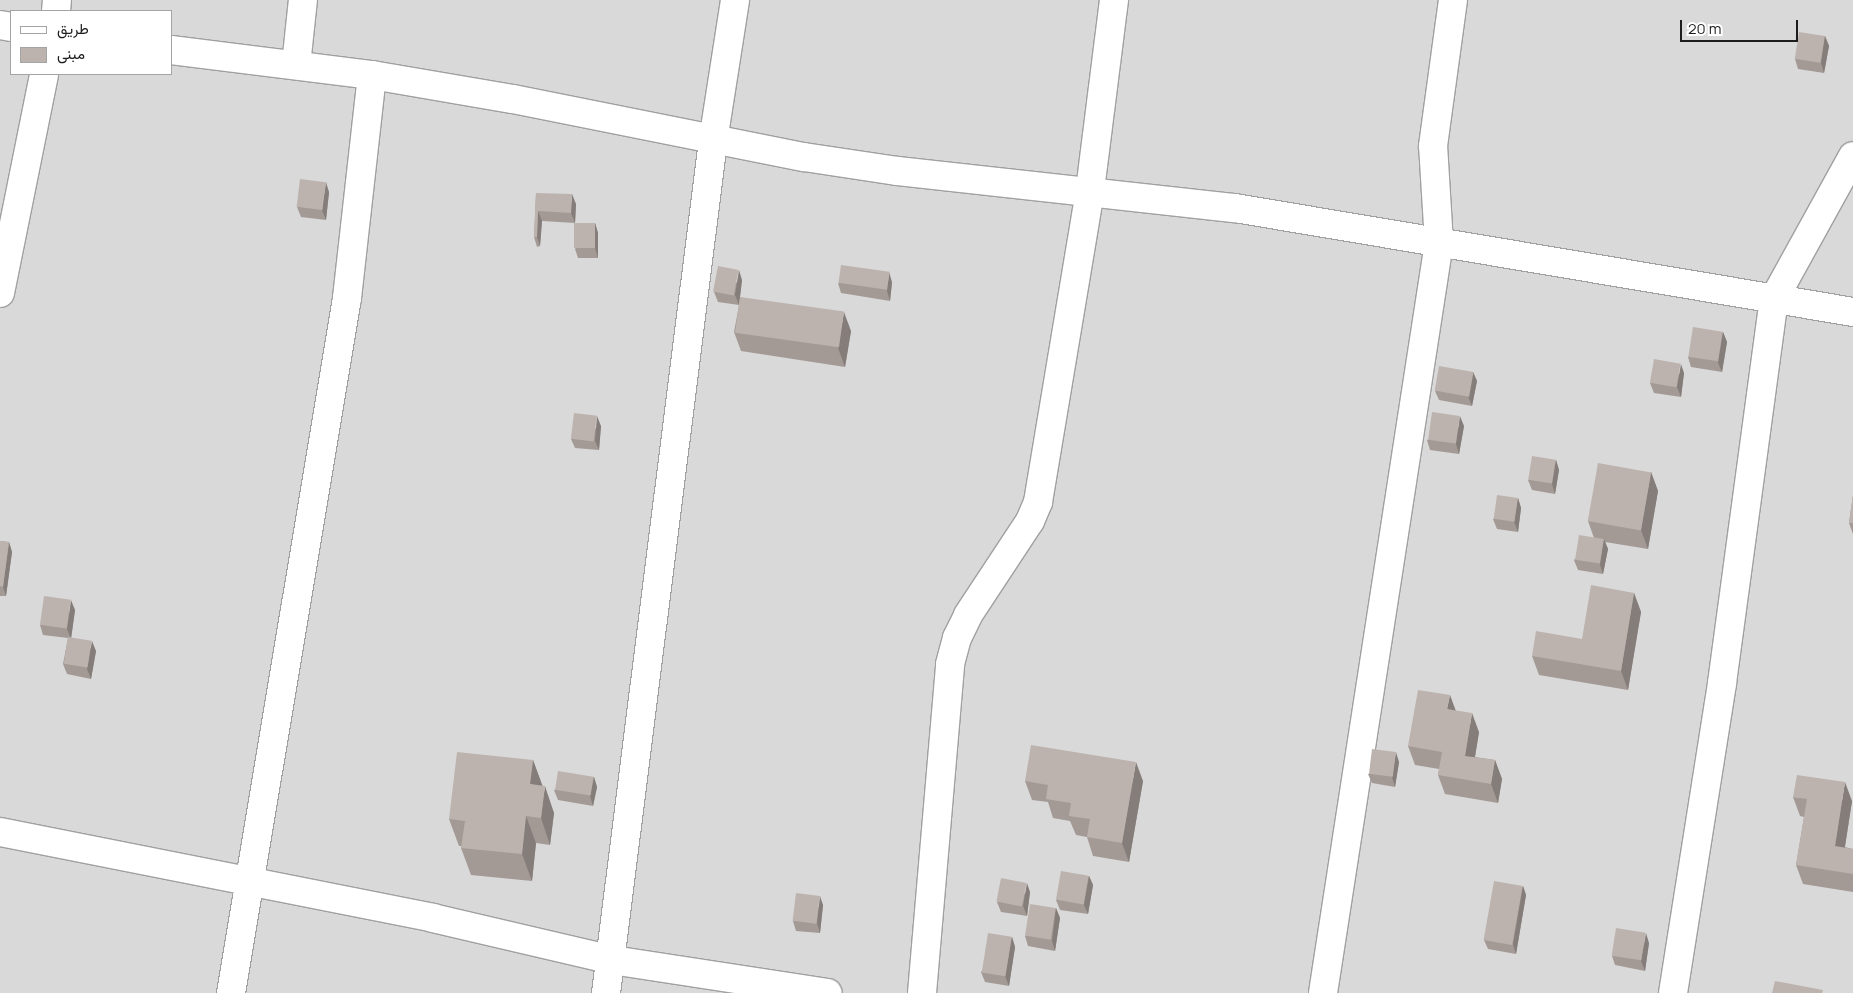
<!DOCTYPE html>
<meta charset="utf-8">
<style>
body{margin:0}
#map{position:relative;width:1853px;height:993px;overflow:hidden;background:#ede8e2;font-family:Manrope,Vazirmatn,sans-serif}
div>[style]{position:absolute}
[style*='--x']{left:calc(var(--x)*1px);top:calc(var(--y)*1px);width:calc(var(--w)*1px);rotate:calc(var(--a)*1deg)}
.residential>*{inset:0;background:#dad9d9}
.roads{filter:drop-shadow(1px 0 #a0a0a0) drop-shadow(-1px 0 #a0a0a0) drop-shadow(0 1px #a0a0a0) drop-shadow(0 -1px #a0a0a0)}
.street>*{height:28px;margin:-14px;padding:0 14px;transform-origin:14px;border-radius:14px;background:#fff}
.wall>*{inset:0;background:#a39a96}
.shaded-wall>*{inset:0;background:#847d7a}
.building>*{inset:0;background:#bdb3ae;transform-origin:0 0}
span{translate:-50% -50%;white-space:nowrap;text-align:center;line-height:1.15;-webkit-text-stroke:5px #fff;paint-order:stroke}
.legend{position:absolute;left:10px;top:10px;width:162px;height:65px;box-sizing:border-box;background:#fff;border:1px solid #a4a4a4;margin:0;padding:6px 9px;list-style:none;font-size:15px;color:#1c1c1c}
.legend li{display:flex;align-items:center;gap:10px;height:25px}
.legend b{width:25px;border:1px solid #a4a4a4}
.scale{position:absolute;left:1680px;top:20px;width:118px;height:22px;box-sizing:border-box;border:2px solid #1c1c1c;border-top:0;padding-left:6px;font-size:15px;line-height:18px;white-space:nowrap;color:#1c1c1c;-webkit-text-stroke:4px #fff;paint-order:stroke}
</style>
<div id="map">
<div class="residential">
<div style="clip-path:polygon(evenodd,0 0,1853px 0,1853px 993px,0 993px,0 0,11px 11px,171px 11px,171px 74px,11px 74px,11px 11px)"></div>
</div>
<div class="roads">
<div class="street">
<div style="--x:56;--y:11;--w:11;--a:-85"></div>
<div style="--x:0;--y:25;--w:11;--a:10"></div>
<div style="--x:171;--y:50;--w:203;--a:7.1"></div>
<div style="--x:372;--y:75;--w:143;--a:9.7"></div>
<div style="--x:513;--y:99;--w:297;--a:11.3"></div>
<div style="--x:804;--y:157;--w:95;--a:8.5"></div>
<div style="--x:898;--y:171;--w:339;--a:6.3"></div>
<div style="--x:1235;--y:208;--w:627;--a:9.55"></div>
<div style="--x:296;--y:65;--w:65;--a:-83.9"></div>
<div style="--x:0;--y:293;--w:223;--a:-78.6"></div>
<div style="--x:0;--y:832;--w:441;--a:11.2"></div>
<div style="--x:433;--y:918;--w:184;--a:13.2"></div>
<div style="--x:612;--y:960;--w:218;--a:8.7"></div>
<div style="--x:231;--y:993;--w:705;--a:-80.52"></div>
<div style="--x:347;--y:298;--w:224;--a:-83.6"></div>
<div style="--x:606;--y:993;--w:859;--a:-82.84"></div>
<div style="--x:713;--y:141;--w:143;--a:-81.1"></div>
<div style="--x:922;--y:993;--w:330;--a:-85.1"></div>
<div style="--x:950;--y:664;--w:27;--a:-75"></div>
<div style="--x:957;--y:638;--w:25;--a:-64"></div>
<div style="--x:968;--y:615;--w:113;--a:-56.6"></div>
<div style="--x:1030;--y:521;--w:21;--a:-67"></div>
<div style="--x:1038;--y:502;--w:316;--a:-80.5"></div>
<div style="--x:1090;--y:190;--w:192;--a:-82.8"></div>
<div style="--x:1323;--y:993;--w:759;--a:-81.21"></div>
<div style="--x:1439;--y:243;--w:97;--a:-93.5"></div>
<div style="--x:1433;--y:146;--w:147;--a:-82.2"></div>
<div style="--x:1673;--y:993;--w:314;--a:-81"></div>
<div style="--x:1722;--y:683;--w:388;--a:-82.3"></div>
<div style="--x:1774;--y:299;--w:163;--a:-61.1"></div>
</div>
</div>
<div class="wall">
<div style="clip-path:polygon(1825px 36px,1829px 46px,1824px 73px,1798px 69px,1795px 59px)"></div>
<div style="clip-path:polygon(329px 192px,326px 220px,301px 217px,297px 207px)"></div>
<div style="clip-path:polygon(536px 193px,576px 204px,575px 223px,542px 221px,540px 246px,537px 247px,534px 237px)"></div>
<div style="clip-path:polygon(595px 223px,598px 233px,598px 258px,578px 258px,575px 249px)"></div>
<div style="clip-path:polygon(742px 280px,740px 297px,851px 331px,845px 367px,741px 351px,734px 332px,739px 305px,718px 302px,714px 292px)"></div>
<div style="clip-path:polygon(892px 282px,890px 301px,841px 293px,838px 283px)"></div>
<div style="clip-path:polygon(1723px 332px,1727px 342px,1722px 372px,1691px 367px,1688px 357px)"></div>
<div style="clip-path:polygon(1473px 372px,1477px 381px,1472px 406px,1439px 400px,1435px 391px)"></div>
<div style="clip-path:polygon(1684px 373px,1681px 397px,1654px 393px,1650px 383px)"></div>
<div style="clip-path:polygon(601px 426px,599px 450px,575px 448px,571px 439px)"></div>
<div style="clip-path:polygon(1464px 426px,1459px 454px,1430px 450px,1427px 440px)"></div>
<div style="clip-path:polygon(1556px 460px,1559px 470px,1555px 494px,1532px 490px,1528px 480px)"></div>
<div style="clip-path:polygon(1651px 472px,1658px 491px,1648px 549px,1605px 542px,1608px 549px,1603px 574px,1578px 570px,1574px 560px,1594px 538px,1588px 521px)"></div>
<div style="clip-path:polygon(1853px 495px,1853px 534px,1849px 523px)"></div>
<div style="clip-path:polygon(1518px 498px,1521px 508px,1518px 532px,1497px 529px,1493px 519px)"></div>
<div style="clip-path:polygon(0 541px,9px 542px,12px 552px,6px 596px,0 596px)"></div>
<div style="clip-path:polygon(1634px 593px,1641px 612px,1628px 690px,1539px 675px,1532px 656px,1582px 639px)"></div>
<div style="clip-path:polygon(75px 610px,71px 638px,96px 651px,91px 679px,67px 674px,63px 664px,68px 638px,43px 635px,40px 625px)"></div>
<div style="clip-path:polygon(1455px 710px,1479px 732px,1475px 757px,1495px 760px,1502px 779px,1498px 803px,1445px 794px,1438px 775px,1439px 769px,1415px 765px,1408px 746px)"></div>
<div style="clip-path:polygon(533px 760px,542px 786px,554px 813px,550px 845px,536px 843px,532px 881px,471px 875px,461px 848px,461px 846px,459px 846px,449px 819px)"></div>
<div style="clip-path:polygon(1399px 762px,1395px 787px,1372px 783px,1368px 774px)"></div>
<div style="clip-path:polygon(594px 777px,597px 787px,593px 806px,558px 800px,554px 790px)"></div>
<div style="clip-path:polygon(1025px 781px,1143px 781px,1129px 862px,1093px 856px,1087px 837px,1076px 835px,1070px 821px,1053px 818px,1048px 802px,1032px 800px)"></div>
<div style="clip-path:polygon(1793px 797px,1852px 801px,1845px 847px,1853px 849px,1853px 892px,1803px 884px,1796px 865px,1804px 817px,1800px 816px)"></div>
<div style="clip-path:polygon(1089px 876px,1093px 885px,1088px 914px,1060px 910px,1056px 900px)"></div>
<div style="clip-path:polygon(1523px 886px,1526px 895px,1516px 954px,1488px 949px,1484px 940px)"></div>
<div style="clip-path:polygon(1030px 892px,1027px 916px,1001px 912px,997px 902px)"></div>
<div style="clip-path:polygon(823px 905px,820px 933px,796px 931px,793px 921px)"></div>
<div style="clip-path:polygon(1056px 908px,1060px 918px,1055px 951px,1028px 946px,1025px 936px)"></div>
<div style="clip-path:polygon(1012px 937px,1015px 947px,1009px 986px,985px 982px,981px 972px)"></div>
<div style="clip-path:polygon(1649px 943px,1645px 971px,1615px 965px,1612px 956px)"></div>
</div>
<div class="shaded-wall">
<div style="clip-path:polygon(1825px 36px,1829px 46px,1824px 73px,1821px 63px)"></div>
<div style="clip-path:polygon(326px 182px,329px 192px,326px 220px,322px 210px)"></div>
<div style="clip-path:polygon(572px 194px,576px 204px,575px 223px,571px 213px)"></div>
<div style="clip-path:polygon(538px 211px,542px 221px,540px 246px,537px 237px)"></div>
<div style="clip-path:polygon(595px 223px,598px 233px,598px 258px,595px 248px)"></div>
<div style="clip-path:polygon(739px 270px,742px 280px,739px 305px,735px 295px)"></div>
<div style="clip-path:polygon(889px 272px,892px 282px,890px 301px,887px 291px)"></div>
<div style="clip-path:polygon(844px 312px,851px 331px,845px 367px,838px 348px)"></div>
<div style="clip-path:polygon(1723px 332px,1727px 342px,1722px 372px,1718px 363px)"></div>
<div style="clip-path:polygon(1681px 364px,1684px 373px,1681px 397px,1677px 387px)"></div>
<div style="clip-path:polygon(1473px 372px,1477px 381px,1472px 406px,1468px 396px)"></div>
<div style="clip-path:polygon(597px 416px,601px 426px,599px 450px,595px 441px)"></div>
<div style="clip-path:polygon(1460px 416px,1464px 426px,1459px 454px,1456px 444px)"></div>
<div style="clip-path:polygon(1556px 460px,1559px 470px,1555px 494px,1552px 484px)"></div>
<div style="clip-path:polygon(1651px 472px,1658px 491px,1648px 549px,1641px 530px)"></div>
<div style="clip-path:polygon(1518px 498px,1521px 508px,1518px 532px,1514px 522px)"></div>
<div style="clip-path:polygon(1604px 539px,1608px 549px,1603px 574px,1600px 565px)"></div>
<div style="clip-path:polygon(9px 542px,12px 552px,6px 596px,3px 587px)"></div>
<div style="clip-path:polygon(1634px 593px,1641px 612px,1628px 690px,1621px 671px)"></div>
<div style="clip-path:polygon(71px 600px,75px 610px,71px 639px,67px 629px)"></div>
<div style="clip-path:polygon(92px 641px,96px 651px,91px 679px,87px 669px)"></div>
<div style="clip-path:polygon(1450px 695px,1457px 714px,1447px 709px)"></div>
<div style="clip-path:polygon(1472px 713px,1479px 732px,1472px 775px,1465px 756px)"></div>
<div style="clip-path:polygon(1396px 752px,1399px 762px,1395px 787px,1392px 777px)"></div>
<div style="clip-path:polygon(533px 760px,543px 787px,530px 784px)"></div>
<div style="clip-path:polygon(1495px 760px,1502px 779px,1498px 803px,1491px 784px)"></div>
<div style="clip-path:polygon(1136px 762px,1143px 781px,1129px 862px,1122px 843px)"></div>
<div style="clip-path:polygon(594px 777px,597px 787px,593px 806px,590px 796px)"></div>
<div style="clip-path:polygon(1845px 782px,1852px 801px,1842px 865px,1835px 846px)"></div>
<div style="clip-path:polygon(545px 786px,554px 813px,550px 845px,541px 818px)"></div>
<div style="clip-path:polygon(526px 816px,536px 843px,532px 881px,522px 854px)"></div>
<div style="clip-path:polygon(1089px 876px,1093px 885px,1088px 914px,1084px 905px)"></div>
<div style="clip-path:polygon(1027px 883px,1030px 892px,1027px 916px,1023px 906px)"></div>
<div style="clip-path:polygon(1523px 886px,1526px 895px,1516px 954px,1513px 944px)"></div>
<div style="clip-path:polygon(820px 896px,823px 905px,820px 933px,817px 923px)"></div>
<div style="clip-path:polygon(1056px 908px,1060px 918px,1055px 951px,1052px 941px)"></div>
<div style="clip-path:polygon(1646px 933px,1649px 943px,1645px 971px,1641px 961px)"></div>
<div style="clip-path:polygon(1012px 937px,1015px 947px,1009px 986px,1005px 976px)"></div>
</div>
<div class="building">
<div style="left:1799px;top:32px;width:26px;height:27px;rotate:9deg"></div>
<div style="left:300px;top:179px;width:26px;height:28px;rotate:7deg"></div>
<div style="clip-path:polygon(536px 193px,572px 194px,571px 213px,538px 211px,537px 237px,534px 237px)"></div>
<div style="left:595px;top:223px;width:25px;height:21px;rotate:90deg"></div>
<div style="left:841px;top:265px;width:49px;height:18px;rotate:8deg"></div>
<div style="left:718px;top:266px;width:21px;height:26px;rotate:11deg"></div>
<div style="left:740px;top:297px;width:105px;height:36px;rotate:8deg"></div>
<div style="left:1693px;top:327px;width:30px;height:30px;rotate:9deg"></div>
<div style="left:1654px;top:359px;width:27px;height:24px;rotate:10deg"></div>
<div style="left:1439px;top:366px;width:35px;height:25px;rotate:10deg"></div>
<div style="left:1432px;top:412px;width:28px;height:28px;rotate:8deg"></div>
<div style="left:574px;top:413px;width:23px;height:26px;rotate:7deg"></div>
<div style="left:1532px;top:456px;width:24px;height:24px;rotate:9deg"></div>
<div style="left:1598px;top:463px;width:54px;height:59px;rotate:10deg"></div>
<div style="left:1497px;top:495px;width:21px;height:24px;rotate:8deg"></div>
<div style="clip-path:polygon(1853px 495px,1853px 523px,1849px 523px)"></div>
<div style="left:1579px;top:535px;width:25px;height:25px;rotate:9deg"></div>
<div style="clip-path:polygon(0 541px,9px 542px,3px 587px,0 586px)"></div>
<div style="clip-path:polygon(1591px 585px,1634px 593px,1621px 671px,1532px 656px,1536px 631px,1582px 639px)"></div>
<div style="left:44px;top:596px;width:27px;height:29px;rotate:8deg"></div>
<div style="left:68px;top:637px;width:24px;height:27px;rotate:9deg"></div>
<div style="clip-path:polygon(1418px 690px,1450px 695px,1447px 709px,1472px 713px,1465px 756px,1495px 760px,1491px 784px,1438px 775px,1442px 752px,1408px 746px)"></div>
<div style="clip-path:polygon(1031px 745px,1136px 762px,1122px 843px,1087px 837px,1090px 819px,1069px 816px,1071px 803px,1046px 799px,1048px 785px,1025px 781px)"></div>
<div style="left:1372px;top:749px;width:24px;height:25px;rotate:7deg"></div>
<div style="clip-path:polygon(457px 752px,533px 760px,530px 784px,545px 786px,541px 818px,526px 816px,522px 854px,461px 848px,465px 821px,449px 819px)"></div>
<div style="left:558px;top:771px;width:36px;height:19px;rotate:9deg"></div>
<div style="clip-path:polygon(1797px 775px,1845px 782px,1835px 846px,1853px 849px,1853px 874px,1796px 865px,1807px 799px,1793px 797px)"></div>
<div style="left:1061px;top:871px;width:28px;height:29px;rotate:10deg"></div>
<div style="left:1001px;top:878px;width:26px;height:24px;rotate:11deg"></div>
<div style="left:1494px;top:881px;width:29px;height:60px;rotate:10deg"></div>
<div style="left:796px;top:893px;width:24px;height:28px;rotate:7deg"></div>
<div style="left:1030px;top:904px;width:26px;height:32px;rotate:9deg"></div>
<div style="left:1616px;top:928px;width:30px;height:28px;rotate:9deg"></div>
<div style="left:988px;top:933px;width:24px;height:40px;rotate:9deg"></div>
<div style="clip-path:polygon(1775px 981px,1823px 990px,1822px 993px,1772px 993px)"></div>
</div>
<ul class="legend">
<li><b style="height:6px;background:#fff"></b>طريق</li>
<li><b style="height:14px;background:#bdb3ae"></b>مبنى</li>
</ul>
<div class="scale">20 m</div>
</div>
